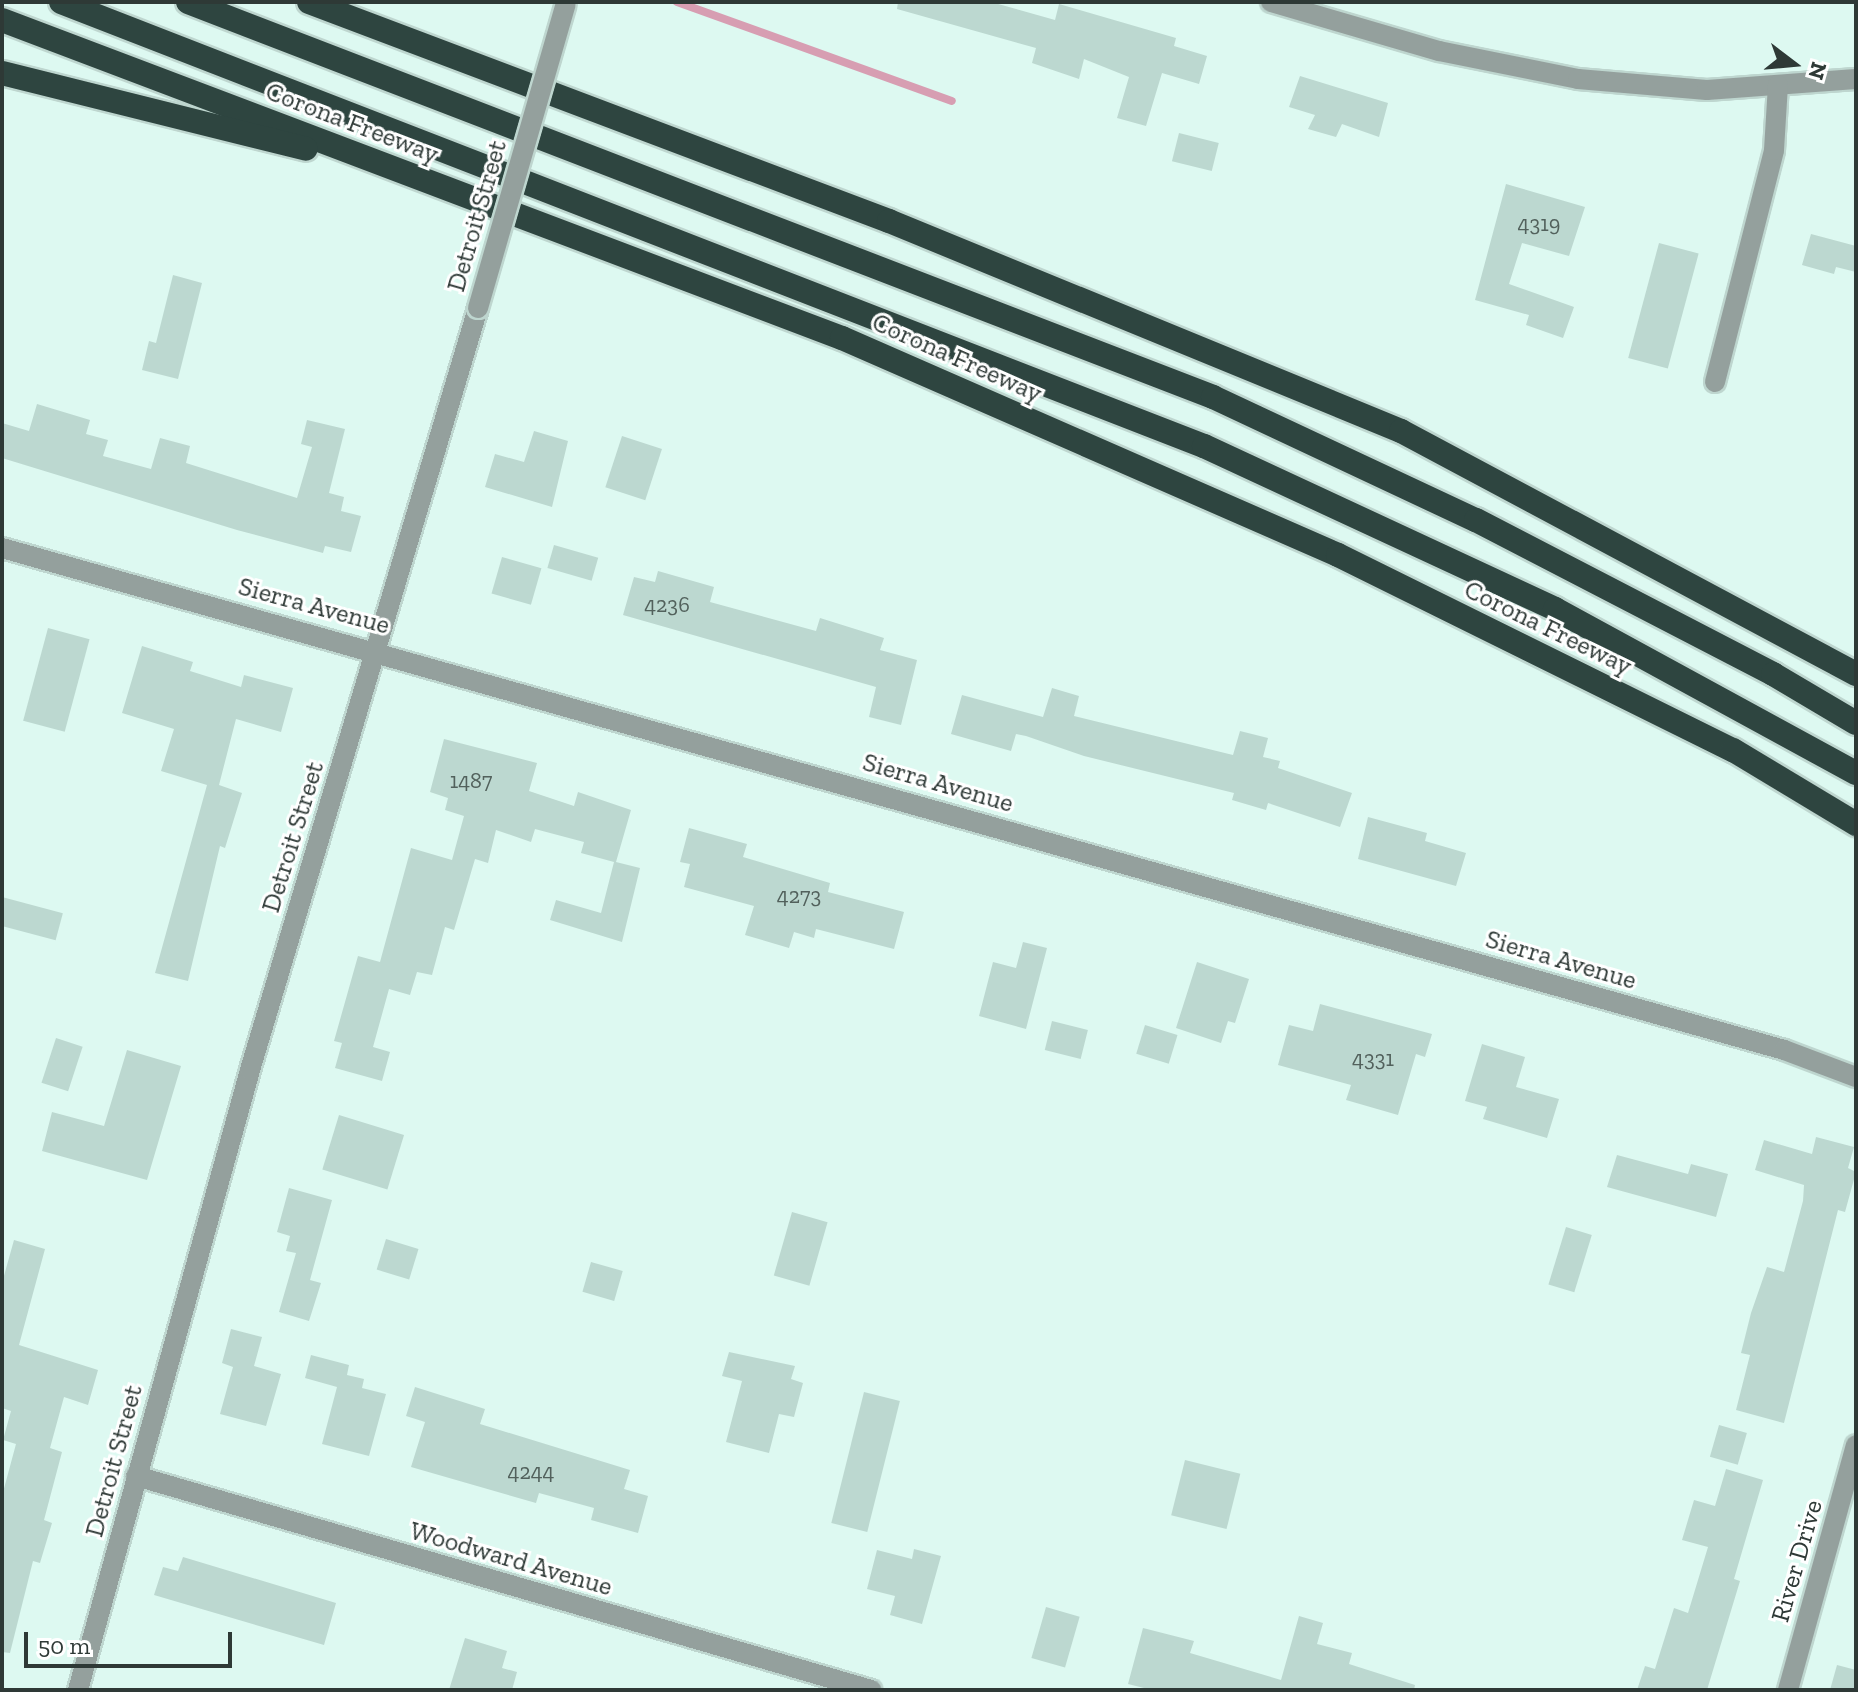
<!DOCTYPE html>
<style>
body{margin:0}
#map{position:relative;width:1858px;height:1692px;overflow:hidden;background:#ddf9f1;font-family:"Zilla Slab",serif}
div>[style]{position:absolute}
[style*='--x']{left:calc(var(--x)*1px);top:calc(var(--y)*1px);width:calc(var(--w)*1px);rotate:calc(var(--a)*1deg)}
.stream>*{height:8px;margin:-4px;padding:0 4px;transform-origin:4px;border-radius:4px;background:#d79eb2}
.building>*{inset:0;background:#bcd8d0;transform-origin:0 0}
.roads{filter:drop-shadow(2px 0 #bed6cf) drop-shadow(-2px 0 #bed6cf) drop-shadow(0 2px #bed6cf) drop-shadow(0 -2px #bed6cf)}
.minor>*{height:20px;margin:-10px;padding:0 10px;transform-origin:10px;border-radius:10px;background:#94a09d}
.motorway>*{height:24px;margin:-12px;padding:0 12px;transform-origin:12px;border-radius:12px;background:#2e4540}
.bridges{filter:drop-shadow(2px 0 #bed6cf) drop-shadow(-2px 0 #bed6cf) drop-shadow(0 2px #bed6cf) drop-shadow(0 -2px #bed6cf)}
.minor-bridge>*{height:20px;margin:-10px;padding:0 10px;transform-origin:10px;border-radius:10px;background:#94a09d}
span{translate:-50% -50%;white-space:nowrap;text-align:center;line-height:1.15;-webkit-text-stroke:6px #fff;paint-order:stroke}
.number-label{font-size:22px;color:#52615c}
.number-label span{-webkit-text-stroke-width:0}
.street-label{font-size:26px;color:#2e3936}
.frame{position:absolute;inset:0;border:4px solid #2e3936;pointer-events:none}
.north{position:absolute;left:1754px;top:24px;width:80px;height:80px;-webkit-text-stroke:6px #fff;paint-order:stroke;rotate:106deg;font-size:22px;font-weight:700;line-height:32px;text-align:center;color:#2e3936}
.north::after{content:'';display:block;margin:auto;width:28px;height:36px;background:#2e3936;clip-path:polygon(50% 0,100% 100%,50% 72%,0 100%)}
.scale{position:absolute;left:24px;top:1632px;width:208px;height:36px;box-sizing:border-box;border:4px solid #2e3936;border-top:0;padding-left:10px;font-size:24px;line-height:28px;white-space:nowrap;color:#2e3936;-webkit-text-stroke:6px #fff;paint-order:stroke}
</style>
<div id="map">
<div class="stream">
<div style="--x:677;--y:2;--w:292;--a:19.8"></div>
</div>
<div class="building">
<div style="clip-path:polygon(898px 2px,991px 2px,1055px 20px,1059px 4px,1176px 38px,1174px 46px,1207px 56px,1199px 84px,1162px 73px,1146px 126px,1117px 118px,1129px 77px,1084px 59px,1079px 79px,1032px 63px,1036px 48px,897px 9px)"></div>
<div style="clip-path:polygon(1300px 76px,1388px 103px,1379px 137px,1342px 124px,1336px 137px,1308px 129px,1315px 115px,1289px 107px)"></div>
<div style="left:1179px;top:133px;width:41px;height:29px;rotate:14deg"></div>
<div style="clip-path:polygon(1506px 184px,1585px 207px,1569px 256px,1522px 243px,1509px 284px,1574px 307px,1563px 338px,1526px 325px,1529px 315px,1475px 300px)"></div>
<div style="clip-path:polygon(1811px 234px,1856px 246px,1856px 272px,1836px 267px,1834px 274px,1802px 265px)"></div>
<div style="left:1659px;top:243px;width:41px;height:119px;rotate:15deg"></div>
<div style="clip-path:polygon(173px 275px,202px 283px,178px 379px,142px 370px,149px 341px,156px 343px)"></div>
<div style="clip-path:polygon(37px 404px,90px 420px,86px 434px,108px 440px,103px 456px,151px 469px,160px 438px,190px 446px,186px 463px,297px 498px,312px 447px,301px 444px,307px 420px,345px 429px,329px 493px,344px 497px,341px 511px,361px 516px,351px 552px,325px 546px,323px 553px,237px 530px,2px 458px,2px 423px,29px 431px)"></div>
<div style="clip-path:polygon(534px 431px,568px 441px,552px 507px,485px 487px,495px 454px,524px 462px)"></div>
<div style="left:622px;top:436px;width:42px;height:54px;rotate:18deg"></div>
<div style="left:554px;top:545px;width:46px;height:24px;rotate:16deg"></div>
<div style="left:502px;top:557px;width:41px;height:38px;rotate:16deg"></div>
<div style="clip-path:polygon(658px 571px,714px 587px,710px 602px,816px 631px,820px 618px,884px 638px,880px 650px,917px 660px,901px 725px,869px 717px,876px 687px,623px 615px,634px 577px,655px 582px)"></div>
<div style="left:48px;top:628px;width:43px;height:96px;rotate:15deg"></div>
<div style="clip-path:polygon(142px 646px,193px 662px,190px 671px,241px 687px,244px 675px,293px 688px,281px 732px,236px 719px,219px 785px,242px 793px,225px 848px,220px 846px,188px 981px,155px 973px,207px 785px,161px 771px,174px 729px,122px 713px)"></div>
<div style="clip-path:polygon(1052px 688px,1079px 696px,1074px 716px,1233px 755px,1240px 731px,1268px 738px,1263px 757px,1280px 761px,1278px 768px,1352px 793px,1340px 827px,1268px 803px,1266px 810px,1232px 800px,1234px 793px,1084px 756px,1026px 736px,1016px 734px,1011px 751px,951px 734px,962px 695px,1043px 717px)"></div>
<div style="clip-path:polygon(444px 739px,537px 763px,529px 791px,574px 806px,578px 792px,631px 810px,616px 862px,640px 868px,622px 942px,550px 920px,556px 900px,601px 913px,614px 862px,581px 853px,584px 842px,535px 829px,531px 842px,496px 830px,488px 863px,475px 859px,454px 930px,445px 927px,432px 975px,417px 972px,410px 995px,389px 989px,373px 1047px,390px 1052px,382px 1081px,335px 1068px,342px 1043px,334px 1041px,358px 956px,380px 962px,411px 848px,452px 860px,464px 816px,445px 810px,448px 798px,430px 792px)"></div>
<div style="clip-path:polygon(1368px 817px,1427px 833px,1425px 841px,1466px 853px,1456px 886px,1358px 859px)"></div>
<div style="clip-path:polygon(689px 828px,747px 844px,743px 857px,830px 883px,828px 892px,904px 912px,894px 949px,816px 929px,814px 938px,794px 932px,789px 948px,745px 935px,754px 906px,684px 887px,690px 864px,680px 862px)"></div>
<div style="left:2px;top:897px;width:63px;height:28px;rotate:15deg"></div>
<div style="clip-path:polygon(1023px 942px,1047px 948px,1026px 1029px,979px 1016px,993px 962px,1016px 968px)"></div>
<div style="clip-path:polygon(1197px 962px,1249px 979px,1235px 1023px,1228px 1021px,1221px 1043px,1176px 1028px)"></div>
<div style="clip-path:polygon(1320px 1004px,1432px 1034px,1425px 1057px,1416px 1054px,1398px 1115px,1346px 1100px,1351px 1085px,1278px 1065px,1289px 1025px,1313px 1031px)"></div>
<div style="left:1052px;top:1021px;width:37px;height:30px;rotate:14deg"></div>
<div style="left:1145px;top:1025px;width:34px;height:30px;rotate:17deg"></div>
<div style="left:56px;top:1038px;width:28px;height:47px;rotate:18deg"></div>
<div style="clip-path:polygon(1482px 1044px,1525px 1057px,1516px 1087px,1559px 1099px,1547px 1138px,1483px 1119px,1487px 1107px,1465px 1101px)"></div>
<div style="clip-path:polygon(127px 1050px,181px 1066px,147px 1180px,42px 1151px,52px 1112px,104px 1126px)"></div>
<div style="left:339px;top:1115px;width:68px;height:57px;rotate:17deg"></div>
<div style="clip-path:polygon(1816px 1137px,1854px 1147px,1848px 1168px,1856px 1172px,1845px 1212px,1838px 1210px,1784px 1423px,1736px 1410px,1750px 1355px,1741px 1353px,1751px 1313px,1767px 1267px,1784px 1272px,1803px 1201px,1804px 1185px,1755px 1170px,1764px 1140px,1812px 1154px)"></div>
<div style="clip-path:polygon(1617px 1155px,1688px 1174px,1691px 1164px,1728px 1174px,1716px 1217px,1607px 1187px)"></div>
<div style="clip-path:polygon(289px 1188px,332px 1200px,310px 1280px,321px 1283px,309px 1321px,279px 1312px,296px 1253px,286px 1251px,290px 1236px,277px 1232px)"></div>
<div style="left:792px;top:1212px;width:37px;height:66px;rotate:16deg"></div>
<div style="left:1566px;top:1227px;width:27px;height:60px;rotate:17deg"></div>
<div style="left:386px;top:1239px;width:34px;height:32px;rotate:17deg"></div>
<div style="clip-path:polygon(14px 1240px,45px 1249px,19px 1345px,98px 1370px,88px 1405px,64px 1397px,50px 1448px,62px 1452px,44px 1520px,52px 1523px,40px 1563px,33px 1561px,10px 1653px,2px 1652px,2px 1496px,16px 1444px,3px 1440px,11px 1411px,2px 1408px,2px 1283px)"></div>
<div style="left:591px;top:1262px;width:33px;height:31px;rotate:16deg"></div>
<div style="clip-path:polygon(231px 1329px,262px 1337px,254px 1366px,281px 1374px,266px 1426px,220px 1414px,233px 1367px,222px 1363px)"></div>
<div style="clip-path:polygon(729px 1352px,795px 1366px,791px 1379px,803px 1383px,794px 1417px,779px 1414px,769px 1453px,726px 1442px,742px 1381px,722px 1376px)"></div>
<div style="clip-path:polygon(311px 1355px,349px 1365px,347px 1375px,364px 1379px,362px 1388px,386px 1394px,369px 1456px,322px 1444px,337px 1387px,305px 1378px)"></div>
<div style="clip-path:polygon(415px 1387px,485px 1409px,480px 1424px,630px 1470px,624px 1489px,648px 1496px,638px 1533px,591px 1520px,594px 1508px,539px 1493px,536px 1503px,411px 1467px,425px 1422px,406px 1416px)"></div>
<div style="left:864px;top:1392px;width:37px;height:135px;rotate:14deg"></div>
<div style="left:1719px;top:1425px;width:29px;height:33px;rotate:16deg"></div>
<div style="left:1185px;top:1460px;width:57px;height:57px;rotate:14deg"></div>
<div style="clip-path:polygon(1726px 1469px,1763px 1480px,1734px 1579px,1740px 1581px,1707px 1690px,1637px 1690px,1645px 1666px,1655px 1669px,1674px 1608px,1688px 1613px,1708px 1547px,1682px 1540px,1694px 1500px,1715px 1506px)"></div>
<div style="clip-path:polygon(914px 1549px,941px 1556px,922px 1624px,890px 1615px,895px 1596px,867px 1589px,877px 1550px,912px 1559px)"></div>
<div style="clip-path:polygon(183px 1557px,336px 1603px,324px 1645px,154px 1595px,163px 1567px,178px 1571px)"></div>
<div style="left:1046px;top:1607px;width:35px;height:53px;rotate:16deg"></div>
<div style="clip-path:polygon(1299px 1616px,1323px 1623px,1317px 1644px,1352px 1653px,1349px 1664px,1415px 1685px,1414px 1690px,1152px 1690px,1128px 1684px,1143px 1628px,1194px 1641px,1190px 1653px,1281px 1680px)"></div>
<div style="clip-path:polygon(465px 1638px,507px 1651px,502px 1668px,517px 1672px,512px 1690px,449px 1690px)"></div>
<div style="clip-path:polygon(1837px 1665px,1856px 1670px,1856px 1690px,1830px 1690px)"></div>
</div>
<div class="roads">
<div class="minor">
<div style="--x:1271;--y:2;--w:175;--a:16.3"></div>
<div style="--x:1439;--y:51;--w:142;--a:11.4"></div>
<div style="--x:1578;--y:79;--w:129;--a:4.9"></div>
<div style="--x:1707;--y:90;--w:149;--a:-4.2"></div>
<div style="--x:1715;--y:382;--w:239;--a:-75.7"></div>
<div style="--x:1774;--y:150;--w:65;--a:-86.5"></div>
<div style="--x:2;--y:548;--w:1851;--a:15.73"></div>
<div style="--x:1784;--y:1050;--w:77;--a:20.6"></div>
<div style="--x:136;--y:1476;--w:766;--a:16.23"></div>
<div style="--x:78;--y:1690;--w:643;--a:-74.49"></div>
<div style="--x:250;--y:1070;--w:795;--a:-73.34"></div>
<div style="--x:1788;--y:1690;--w:254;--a:-74.5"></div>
</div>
<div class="motorway">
<div style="--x:61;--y:2;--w:1226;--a:21.23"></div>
<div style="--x:1204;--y:446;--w:387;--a:24.9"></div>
<div style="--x:1555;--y:609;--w:343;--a:28.6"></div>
<div style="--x:188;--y:2;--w:1098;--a:21.07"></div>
<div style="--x:1213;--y:397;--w:290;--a:25.1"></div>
<div style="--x:1476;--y:520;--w:335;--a:27.4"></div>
<div style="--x:1773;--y:674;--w:96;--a:30.6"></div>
<div style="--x:309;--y:2;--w:620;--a:20.69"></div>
<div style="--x:889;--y:221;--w:553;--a:22.3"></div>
<div style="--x:1401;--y:431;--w:516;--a:28.11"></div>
<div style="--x:2;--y:20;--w:898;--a:20.74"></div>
<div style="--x:842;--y:338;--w:541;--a:23.63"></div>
<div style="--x:1338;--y:555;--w:441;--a:26.3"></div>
<div style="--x:1733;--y:750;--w:144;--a:31"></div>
<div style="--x:2;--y:73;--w:313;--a:14"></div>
</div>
</div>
<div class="bridges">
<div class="minor-bridge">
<div style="--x:478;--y:308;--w:316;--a:-73.9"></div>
</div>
</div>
<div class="number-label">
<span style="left:1539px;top:224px">4319</span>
<span style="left:667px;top:605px">4236</span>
<span style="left:471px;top:781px">1487</span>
<span style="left:799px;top:896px">4273</span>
<span style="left:1373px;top:1059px">4331</span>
<span style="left:531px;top:1472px">4244</span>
</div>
<div class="street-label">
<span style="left:352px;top:123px;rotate:21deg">Corona Freeway</span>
<span style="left:477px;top:216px;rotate:-74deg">Detroit Street</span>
<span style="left:957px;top:358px;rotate:24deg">Corona Freeway</span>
<span style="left:314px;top:606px;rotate:15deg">Sierra Avenue</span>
<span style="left:1548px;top:628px;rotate:26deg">Corona Freeway</span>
<span style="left:938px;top:783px;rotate:16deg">Sierra Avenue</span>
<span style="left:293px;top:837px;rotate:-73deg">Detroit Street</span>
<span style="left:1561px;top:960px;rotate:16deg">Sierra Avenue</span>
<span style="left:114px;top:1461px;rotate:-75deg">Detroit Street</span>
<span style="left:511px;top:1559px;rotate:16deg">Woodward Avenue</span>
<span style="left:1797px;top:1561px;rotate:-74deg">River Drive</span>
</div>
<div class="frame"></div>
<div class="north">N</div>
<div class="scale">50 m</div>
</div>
